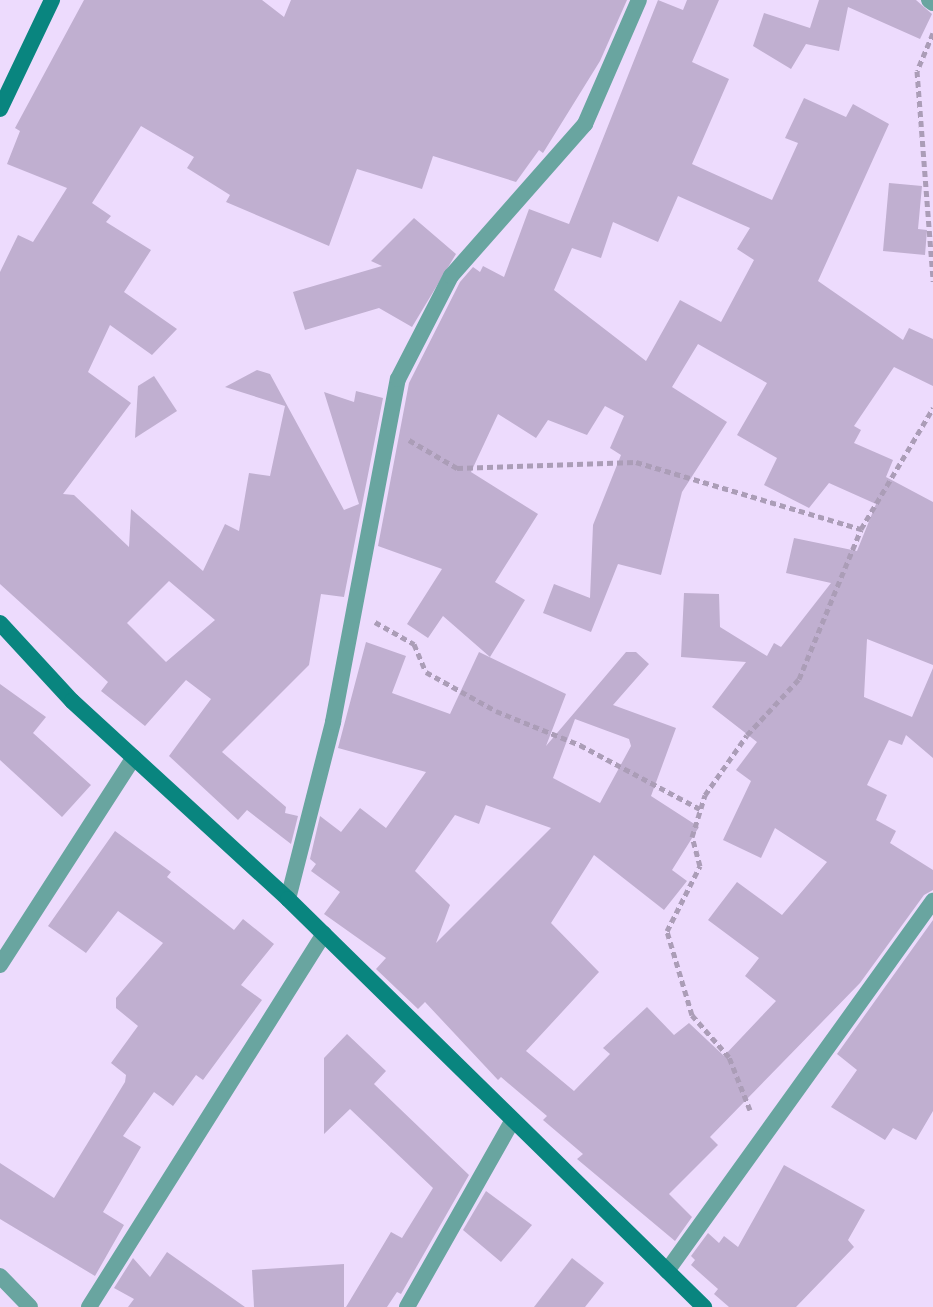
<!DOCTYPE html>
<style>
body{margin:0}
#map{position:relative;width:933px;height:1307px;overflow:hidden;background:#eddbfd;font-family:Quicksand,sans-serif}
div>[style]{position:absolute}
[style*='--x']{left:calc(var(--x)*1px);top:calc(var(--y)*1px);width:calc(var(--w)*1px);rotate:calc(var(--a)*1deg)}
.building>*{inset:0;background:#c0afd0}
.path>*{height:5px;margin-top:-2.5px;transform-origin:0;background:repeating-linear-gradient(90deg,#ab9db7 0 6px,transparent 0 10px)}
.street>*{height:16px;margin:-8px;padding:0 8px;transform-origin:8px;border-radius:8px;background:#69a5a0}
.secondary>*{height:16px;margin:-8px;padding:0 8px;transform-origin:8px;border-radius:8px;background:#09857f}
span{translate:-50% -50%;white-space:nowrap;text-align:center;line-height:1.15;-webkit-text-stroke:6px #fff;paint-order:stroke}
</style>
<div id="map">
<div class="building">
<div style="clip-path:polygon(evenodd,84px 0,262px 0,284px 17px,291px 0,627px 0,600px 61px,543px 153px,539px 150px,516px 182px,433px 156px,422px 189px,357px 169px,329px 246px,226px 202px,230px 195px,187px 168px,194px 157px,141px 126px,92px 203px,111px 216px,106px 222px,151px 250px,124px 292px,177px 329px,152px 355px,110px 325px,88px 372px,131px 403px,63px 494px,74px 495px,129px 547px,131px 509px,203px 571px,225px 524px,239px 531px,249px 473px,270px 476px,285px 406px,225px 387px,257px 370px,270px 374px,344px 510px,359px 504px,324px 392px,354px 402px,356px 391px,383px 398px,344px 597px,321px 594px,309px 665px,222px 752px,286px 807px,285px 813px,298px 816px,291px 844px,247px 810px,238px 820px,169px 756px,211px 699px,186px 680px,145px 726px,101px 691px,108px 682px,0 584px,0 272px,18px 235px,33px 242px,67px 188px,7px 164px,20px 131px,15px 128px,84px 0,169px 581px,215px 620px,166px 662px,127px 623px,169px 581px)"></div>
<div style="clip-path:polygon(evenodd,658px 0,683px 10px,687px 0,719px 0,692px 62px,729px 79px,692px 164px,772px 200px,798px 143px,785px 138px,804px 98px,846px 117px,853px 104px,889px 124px,818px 281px,903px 340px,909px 328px,933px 339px,933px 386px,894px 367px,854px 426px,861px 430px,854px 443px,893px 460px,886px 477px,933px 502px,933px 665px,867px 639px,864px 697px,912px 717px,933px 668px,933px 758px,906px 735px,902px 745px,889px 740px,867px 785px,887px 795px,876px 820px,896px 831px,890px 843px,933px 870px,933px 890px,924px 895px,860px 983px,710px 1137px,718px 1145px,669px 1194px,692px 1217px,675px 1241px,577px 1159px,583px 1154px,543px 1120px,547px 1116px,501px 1077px,498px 1080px,425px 1002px,418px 1009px,376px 969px,386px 958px,324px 914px,340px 892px,311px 871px,316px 864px,310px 859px,320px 816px,341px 832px,360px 808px,386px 828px,426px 772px,338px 748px,366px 642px,406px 656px,392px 693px,450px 714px,479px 652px,566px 694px,546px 746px,626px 652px,636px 652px,649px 664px,613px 705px,676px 728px,651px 796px,699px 827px,672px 870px,687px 881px,664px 910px,594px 855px,551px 923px,599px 972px,526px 1051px,574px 1091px,610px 1054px,603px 1048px,647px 1007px,674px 1035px,689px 1023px,724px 1056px,776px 1001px,745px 976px,759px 958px,708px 920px,737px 882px,782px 915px,827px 862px,775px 828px,761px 858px,723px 840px,751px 781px,736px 770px,757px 742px,712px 707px,746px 662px,681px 657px,684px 593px,719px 594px,720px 627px,767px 656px,774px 643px,781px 647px,831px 583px,786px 573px,794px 538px,857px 551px,876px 504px,829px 483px,809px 508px,764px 485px,777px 458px,737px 435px,767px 383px,698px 344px,672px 387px,727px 422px,682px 492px,661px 575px,618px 564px,591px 632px,543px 613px,554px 584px,590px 598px,593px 525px,621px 455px,610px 448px,624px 416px,605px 406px,587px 435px,548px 420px,536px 438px,498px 414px,471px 472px,538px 514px,495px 582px,525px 600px,490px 657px,443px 616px,428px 638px,407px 624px,442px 569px,378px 546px,409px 383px,460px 282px,473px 267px,480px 272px,483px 266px,504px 277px,529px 209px,569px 224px,658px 0,678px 196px,750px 228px,737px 249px,754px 260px,721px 322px,680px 300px,646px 361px,554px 290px,572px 248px,601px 258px,613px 222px,658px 242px,678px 196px,658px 0,575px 719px,629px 739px,631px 746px,600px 803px,553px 778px,575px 719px,658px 0,486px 805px,551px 828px,436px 943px,450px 905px,415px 871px,455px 815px,479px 824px,486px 805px)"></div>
<div style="clip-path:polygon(819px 0,916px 0,932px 14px,920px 39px,848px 7px,839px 51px,806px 44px,791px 69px,753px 46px,764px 13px,810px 28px)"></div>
<div style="clip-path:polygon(889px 183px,922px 186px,918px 229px,927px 230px,925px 255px,883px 251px)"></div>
<div style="clip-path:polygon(414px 218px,456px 254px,412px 327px,379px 308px,305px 330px,293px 292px,382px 266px,371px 261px)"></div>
<div style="clip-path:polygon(154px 376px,177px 411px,135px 438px,138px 386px)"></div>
<div style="clip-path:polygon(0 684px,46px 717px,33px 733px,91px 785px,62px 817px,0 760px)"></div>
<div style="clip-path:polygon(115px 831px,171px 872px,167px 877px,234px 930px,243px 919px,274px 944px,241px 985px,262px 1000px,203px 1080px,196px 1075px,173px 1106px,154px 1092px,123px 1136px,141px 1147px,103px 1212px,124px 1225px,95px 1276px,0 1219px,0 1163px,54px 1198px,125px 1082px,126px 1075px,111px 1063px,138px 1026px,116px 1008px,116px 998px,163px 943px,118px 911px,86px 953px,48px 926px)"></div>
<div style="clip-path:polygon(933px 920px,933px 1111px,916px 1140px,893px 1128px,885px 1140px,831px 1107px,857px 1070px,837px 1054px)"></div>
<div style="clip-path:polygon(347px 1034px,386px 1071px,374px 1084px,469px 1175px,401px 1294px,397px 1292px,387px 1307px,346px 1307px,391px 1232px,402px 1238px,433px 1188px,350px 1109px,324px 1134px,324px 1058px)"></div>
<div style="clip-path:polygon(784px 1165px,865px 1210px,848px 1240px,854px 1247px,796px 1307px,729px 1307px,714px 1294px,718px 1289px,691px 1265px,695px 1260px,691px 1256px,708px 1233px,719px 1243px,724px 1236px,738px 1247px)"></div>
<div style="clip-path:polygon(486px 1191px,532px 1225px,501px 1262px,463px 1230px)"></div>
<div style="clip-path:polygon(167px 1252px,245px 1307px,128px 1307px,134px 1299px,114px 1288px,133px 1258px,150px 1277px)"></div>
<div style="clip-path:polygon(572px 1258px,604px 1283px,585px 1307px,534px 1307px)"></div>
<div style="clip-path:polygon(344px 1264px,344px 1307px,254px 1307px,252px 1270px)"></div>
</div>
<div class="path">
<div style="--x:933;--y:33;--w:41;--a:112.8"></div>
<div style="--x:917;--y:71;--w:211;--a:85.6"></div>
<div style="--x:409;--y:440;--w:56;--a:30.3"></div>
<div style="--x:457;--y:468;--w:179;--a:-1.9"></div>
<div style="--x:636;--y:462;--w:235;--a:16.6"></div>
<div style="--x:375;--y:622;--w:45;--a:29.4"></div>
<div style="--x:414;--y:644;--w:30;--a:67"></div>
<div style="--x:426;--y:672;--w:80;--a:29.1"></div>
<div style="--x:496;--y:711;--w:91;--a:22"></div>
<div style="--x:580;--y:745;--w:136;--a:28.1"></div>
<div style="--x:750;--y:1110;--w:57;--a:-111.6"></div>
<div style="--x:729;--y:1057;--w:56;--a:-131.4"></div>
<div style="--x:692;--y:1015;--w:88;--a:-106.6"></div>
<div style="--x:667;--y:931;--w:73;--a:-63.1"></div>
<div style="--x:700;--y:866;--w:30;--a:-105"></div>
<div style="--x:692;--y:837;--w:44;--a:-72.8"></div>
<div style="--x:705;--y:795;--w:73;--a:-55"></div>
<div style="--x:747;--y:735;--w:76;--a:-47.1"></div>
<div style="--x:799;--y:679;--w:162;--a:-67.5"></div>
<div style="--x:861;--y:529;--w:141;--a:-59.2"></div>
</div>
<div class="street">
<div style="--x:929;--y:0;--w:5;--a:37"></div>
<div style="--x:288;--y:899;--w:183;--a:-75.7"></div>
<div style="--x:333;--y:722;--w:349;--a:-79.3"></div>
<div style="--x:398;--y:379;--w:116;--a:-62.8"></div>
<div style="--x:451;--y:276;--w:203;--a:-48.6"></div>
<div style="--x:585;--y:124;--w:135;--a:-66.5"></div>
<div style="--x:0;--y:965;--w:247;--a:-57.2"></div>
<div style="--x:667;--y:1271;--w:456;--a:-54.3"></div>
<div style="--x:0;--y:1276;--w:43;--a:45.9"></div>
<div style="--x:89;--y:1307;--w:441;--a:-57.8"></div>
<div style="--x:407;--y:1307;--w:215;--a:-60.5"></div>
</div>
<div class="secondary">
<div style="--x:0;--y:109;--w:121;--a:-64.5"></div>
<div style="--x:0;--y:623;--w:106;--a:47.3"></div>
<div style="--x:72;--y:701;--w:293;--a:42.5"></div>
<div style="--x:288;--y:899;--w:583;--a:44.44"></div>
</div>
</div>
